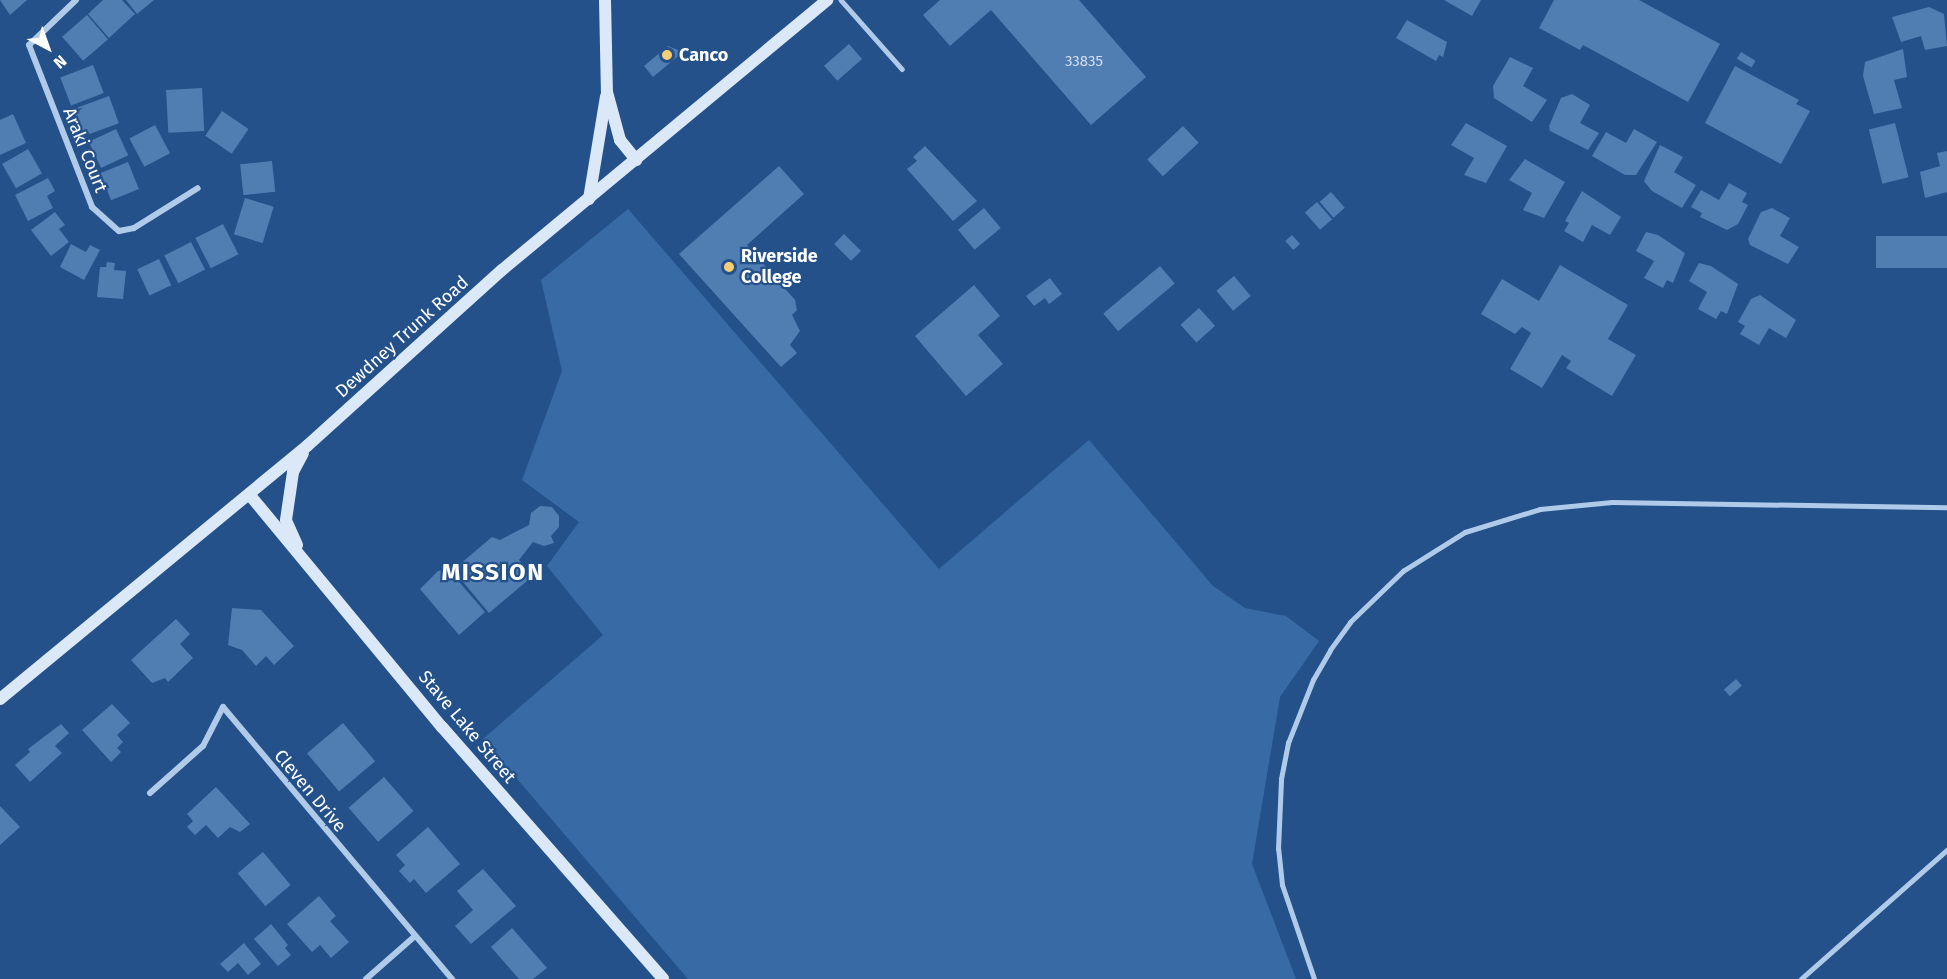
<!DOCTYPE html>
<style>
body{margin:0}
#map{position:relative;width:1947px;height:979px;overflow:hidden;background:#24518a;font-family:"Fira Sans",sans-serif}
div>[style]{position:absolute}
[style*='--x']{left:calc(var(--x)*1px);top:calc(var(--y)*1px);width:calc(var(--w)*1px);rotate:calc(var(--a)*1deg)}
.green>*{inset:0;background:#386ba6}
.building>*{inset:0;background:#507db2;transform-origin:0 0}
.lane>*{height:4.5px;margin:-2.25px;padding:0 2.25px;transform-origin:2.25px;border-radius:2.25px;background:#b0cbea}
.street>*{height:6px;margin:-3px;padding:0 3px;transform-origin:3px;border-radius:3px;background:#b0cbea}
.secondary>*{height:12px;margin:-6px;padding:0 6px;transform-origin:6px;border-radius:6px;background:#dbe8f8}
.dots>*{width:16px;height:16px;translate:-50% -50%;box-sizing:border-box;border:3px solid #24518a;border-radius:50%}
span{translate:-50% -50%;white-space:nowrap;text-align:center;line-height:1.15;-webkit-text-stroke:4.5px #24518a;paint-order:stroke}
.number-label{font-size:15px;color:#d3deec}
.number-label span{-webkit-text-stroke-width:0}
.poi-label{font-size:18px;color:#fff;font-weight:700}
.left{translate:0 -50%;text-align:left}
.street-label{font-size:18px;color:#fff}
.district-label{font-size:24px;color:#fff;font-weight:700;letter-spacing:1.5px}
.north{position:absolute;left:18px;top:18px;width:60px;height:60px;-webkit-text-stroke:4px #24518a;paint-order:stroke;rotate:139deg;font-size:16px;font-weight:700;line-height:24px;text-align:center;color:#fff}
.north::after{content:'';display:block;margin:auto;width:21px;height:27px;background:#fff;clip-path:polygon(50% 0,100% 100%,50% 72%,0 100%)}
</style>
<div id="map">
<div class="green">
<div style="clip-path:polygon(628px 209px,939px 569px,1089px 440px,1213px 586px,1245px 608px,1286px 616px,1319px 641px,1280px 697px,1252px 864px,1296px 979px,688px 979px,483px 739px,603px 635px,547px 566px,579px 522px,522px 480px,562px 371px,541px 280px)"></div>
</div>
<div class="building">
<div style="clip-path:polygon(0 0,27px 0,10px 15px)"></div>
<div style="clip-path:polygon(103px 0,122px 0,135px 14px,109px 38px,88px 14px)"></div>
<div style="clip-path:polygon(126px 0,154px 0,137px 14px)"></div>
<div style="clip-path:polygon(940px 0,1079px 0,1146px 77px,1091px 125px,991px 10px,950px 46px,923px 15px)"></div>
<div style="clip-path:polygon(1444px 0,1481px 0,1472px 16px)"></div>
<div style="clip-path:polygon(1554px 0,1639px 0,1720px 44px,1688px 102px,1583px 45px,1580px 50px,1539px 28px)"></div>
<div style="clip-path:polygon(1929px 7px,1944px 14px,1947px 46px,1925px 50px,1921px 36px,1901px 42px,1892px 17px)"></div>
<div style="left:87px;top:15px;width:32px;height:33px;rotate:49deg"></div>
<div style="clip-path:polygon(1407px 20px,1447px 42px,1443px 57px,1439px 55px,1436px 61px,1396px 38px)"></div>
<div style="left:849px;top:44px;width:20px;height:33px;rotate:49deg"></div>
<div style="clip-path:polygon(668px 46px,683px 52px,653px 77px,644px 66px)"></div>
<div style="clip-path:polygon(1903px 49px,1907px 77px,1894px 80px,1902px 108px,1874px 114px,1863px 76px,1865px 62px)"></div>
<div style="left:1741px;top:52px;width:17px;height:8px;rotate:31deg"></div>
<div style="clip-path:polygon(1510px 57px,1533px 68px,1523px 86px,1547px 100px,1532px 122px,1494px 98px,1493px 86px)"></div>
<div style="left:93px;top:65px;width:30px;height:35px;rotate:69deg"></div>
<div style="clip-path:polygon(1735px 66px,1799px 100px,1796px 104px,1810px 111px,1781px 164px,1705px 123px)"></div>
<div style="left:202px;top:88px;width:43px;height:36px;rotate:87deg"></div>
<div style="clip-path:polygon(1572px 94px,1590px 105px,1580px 123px,1599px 133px,1588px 150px,1550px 131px,1549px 126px,1561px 98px)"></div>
<div style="left:109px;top:96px;width:29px;height:38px;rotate:70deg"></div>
<div style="left:222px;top:111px;width:32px;height:30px;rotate:34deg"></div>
<div style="clip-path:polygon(13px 114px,26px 143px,0 155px,0 120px)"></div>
<div style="clip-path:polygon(1466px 123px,1507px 146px,1486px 183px,1464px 175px,1474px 158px,1451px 145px)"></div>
<div style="left:1895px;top:123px;width:56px;height:27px;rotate:76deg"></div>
<div style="left:155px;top:125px;width:32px;height:29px;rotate:62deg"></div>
<div style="left:1183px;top:126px;width:23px;height:49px;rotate:47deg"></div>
<div style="left:116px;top:129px;width:29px;height:30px;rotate:65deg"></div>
<div style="clip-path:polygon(1634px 129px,1657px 142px,1636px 175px,1625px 175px,1592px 156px,1606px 132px,1626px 143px)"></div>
<div style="clip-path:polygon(1660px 145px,1683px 157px,1674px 172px,1696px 185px,1682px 208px,1652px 191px,1644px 181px)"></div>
<div style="clip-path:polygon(925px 146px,977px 201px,953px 221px,907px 169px,917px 161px,913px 157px)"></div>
<div style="left:28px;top:149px;width:28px;height:30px;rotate:60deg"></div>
<div style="clip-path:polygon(1947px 151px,1947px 192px,1925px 198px,1920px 172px,1940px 166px,1937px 153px)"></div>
<div style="clip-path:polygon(1525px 159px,1565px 182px,1544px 218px,1523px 210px,1532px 193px,1509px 180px)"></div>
<div style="left:272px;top:161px;width:31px;height:32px;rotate:84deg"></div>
<div style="left:128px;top:162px;width:29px;height:30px;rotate:68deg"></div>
<div style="clip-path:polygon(779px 166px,804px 194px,747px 245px,795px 300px,797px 310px,792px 315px,800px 331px,790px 345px,797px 353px,781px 367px,679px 254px)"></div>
<div style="clip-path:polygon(48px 178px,55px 191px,47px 196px,53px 208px,28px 221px,15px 195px)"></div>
<div style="clip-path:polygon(1729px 183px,1747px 193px,1742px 202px,1748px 205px,1738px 224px,1727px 230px,1700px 217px,1702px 213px,1691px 207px,1701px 190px,1719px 200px)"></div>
<div style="clip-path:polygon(1582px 191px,1621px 217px,1610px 235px,1592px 225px,1583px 242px,1564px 231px,1569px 223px,1565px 221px)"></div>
<div style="left:1331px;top:192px;width:21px;height:15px;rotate:49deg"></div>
<div style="left:245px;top:198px;width:30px;height:38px;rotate:17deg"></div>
<div style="left:1317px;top:202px;width:23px;height:16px;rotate:49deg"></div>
<div style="left:984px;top:208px;width:26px;height:34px;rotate:50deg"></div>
<div style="clip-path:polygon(1772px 208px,1790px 218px,1780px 236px,1799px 247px,1788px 264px,1750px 245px,1748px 239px,1761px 212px)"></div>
<div style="clip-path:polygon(55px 212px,65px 225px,59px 229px,69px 242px,51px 256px,31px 230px)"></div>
<div style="left:223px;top:224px;width:34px;height:31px;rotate:63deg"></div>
<div style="clip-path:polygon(1646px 232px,1658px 235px,1685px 253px,1673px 283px,1667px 280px,1663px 288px,1644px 278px,1654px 261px,1636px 251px)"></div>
<div style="left:844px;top:234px;width:24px;height:14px;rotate:45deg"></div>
<div style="left:1292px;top:235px;width:12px;height:9px;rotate:48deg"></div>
<div style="left:1947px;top:236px;width:32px;height:71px;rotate:90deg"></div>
<div style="left:191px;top:242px;width:31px;height:30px;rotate:63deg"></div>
<div style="clip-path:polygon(71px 244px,86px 252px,90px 245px,100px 250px,84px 280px,60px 267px)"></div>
<div style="left:159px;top:259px;width:29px;height:24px;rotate:65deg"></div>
<div style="clip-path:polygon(107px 262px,115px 263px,114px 270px,126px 271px,123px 299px,97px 297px,100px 267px,106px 267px)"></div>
<div style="clip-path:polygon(1699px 263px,1711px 266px,1738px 284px,1727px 314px,1721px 311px,1716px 319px,1698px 309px,1707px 292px,1689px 281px)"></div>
<div style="clip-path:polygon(1560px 265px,1628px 305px,1608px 339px,1636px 355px,1612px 396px,1566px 368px,1571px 361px,1562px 355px,1542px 388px,1510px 369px,1531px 333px,1522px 327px,1515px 334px,1481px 314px,1502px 279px,1539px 301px)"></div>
<div style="left:1160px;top:266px;width:23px;height:74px;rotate:50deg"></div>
<div style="left:1234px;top:276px;width:26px;height:23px;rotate:50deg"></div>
<div style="clip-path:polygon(1050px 278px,1062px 294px,1049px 304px,1045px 298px,1034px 306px,1026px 296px)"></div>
<div style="clip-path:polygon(974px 285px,1000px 316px,978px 335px,1003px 364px,966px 396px,915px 336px)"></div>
<div style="clip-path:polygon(1760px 295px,1796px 320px,1786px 338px,1769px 328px,1759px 345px,1740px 334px,1745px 326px,1738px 322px,1751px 299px)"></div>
<div style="left:1199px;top:308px;width:24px;height:25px;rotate:48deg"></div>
<div style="clip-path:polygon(540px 506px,552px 507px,559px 516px,559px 527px,551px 536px,554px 543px,544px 546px,533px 542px,519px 560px,533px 576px,489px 613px,453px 570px,492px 537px,500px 540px,529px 525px,531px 513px)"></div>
<div style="clip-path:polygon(448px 569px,485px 612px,459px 635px,420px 589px,438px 571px)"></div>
<div style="clip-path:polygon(232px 608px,261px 610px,294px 646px,274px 665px,266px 656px,256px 666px,242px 650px,228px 645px)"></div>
<div style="clip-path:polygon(176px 619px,190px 634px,180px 644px,193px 658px,168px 682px,165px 678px,152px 683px,131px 660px)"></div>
<div style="left:1736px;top:679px;width:9px;height:16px;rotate:49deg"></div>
<div style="clip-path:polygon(112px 704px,130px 723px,117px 735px,123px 742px,117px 748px,121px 752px,111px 762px,82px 730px)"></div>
<div style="left:343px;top:723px;width:50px;height:47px;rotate:50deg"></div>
<div style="clip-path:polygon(61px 724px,69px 733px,55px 746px,62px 753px,30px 782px,15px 765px,30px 752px,28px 749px)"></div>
<div style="left:384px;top:777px;width:45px;height:47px;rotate:49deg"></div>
<div style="clip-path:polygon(216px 787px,250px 824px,240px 832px,230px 827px,218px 838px,206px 825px,195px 835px,187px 827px,193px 821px,187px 814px)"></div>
<div style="clip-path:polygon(0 806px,20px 827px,0 845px)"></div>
<div style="clip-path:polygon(428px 827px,460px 864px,426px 893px,414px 879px,410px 883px,399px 871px,405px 865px,396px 855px)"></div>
<div style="left:263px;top:852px;width:43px;height:33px;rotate:50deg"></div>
<div style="clip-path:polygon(483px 869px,516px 906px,471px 944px,455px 926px,473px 910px,457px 891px)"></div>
<div style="clip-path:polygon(319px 896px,336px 916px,330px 921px,349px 942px,331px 958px,320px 945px,312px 952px,287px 924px)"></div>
<div style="clip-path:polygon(271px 924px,288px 945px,285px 948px,291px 955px,278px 966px,254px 939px)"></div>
<div style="clip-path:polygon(512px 928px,547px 968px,533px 979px,519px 979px,491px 947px)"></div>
<div style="clip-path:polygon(244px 943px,261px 964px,248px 975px,238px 963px,228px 972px,220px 964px)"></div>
</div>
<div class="lane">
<div style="--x:841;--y:0;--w:92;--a:48.5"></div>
<div style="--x:1314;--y:979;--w:99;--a:-108.8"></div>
<div style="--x:1282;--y:885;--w:36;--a:-96"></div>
<div style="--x:1278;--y:849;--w:70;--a:-87.5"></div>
<div style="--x:1281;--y:779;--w:37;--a:-79"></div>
<div style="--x:1288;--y:743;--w:68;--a:-68.4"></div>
<div style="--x:1313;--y:680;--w:34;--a:-60"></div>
<div style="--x:1330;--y:650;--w:34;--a:-54"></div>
<div style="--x:1350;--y:622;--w:74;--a:-43.9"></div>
<div style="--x:1403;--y:571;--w:73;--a:-32.2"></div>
<div style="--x:1465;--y:532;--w:78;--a:-17"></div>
<div style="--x:1540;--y:509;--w:72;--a:-5.6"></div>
<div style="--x:1612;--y:502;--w:335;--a:0.9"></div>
<div style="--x:1801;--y:979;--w:195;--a:-41.5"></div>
</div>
<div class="street">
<div style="--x:76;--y:0;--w:65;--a:136.2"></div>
<div style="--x:29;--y:45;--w:174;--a:68.7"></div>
<div style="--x:92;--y:207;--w:36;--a:42"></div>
<div style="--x:119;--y:231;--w:15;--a:-11"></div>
<div style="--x:134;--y:228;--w:75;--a:-32"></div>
<div style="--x:150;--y:793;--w:71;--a:-41.6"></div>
<div style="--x:203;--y:746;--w:44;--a:-62.9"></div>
<div style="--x:223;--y:707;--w:356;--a:49.9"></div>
<div style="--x:366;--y:979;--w:64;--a:-41.2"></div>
</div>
<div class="secondary">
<div style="--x:605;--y:0;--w:92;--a:88.8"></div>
<div style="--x:607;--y:92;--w:50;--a:74.8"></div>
<div style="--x:620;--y:140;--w:26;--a:51"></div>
<div style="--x:589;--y:199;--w:104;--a:-80.6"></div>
<div style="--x:249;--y:494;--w:303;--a:50.4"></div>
<div style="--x:442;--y:727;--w:335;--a:48.7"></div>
<div style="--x:297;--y:545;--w:27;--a:-114"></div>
<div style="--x:286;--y:520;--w:49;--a:-81.7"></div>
<div style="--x:293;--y:472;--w:21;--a:-62"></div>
<div style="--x:0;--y:699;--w:398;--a:-39.5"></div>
<div style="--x:307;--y:446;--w:263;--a:-42.1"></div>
<div style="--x:502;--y:270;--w:423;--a:-39.7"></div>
</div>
<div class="dots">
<div style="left:667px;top:55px;background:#f5ce73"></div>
<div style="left:729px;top:267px;background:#f5ce73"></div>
</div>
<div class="number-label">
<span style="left:1084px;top:62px">33835</span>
</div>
<div class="poi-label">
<span class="left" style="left:679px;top:55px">Canco</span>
<span class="left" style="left:741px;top:267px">Riverside<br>College</span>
</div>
<div class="street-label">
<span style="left:85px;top:150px;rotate:68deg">Araki Court</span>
<span style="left:402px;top:337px;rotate:-42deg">Dewdney Trunk Road</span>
<span style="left:467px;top:727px;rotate:50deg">Stave Lake Street</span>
<span style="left:310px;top:791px;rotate:50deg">Cleven Drive</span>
</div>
<div class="district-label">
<span style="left:493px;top:573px">MISSION</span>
</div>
<div class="north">N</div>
</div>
